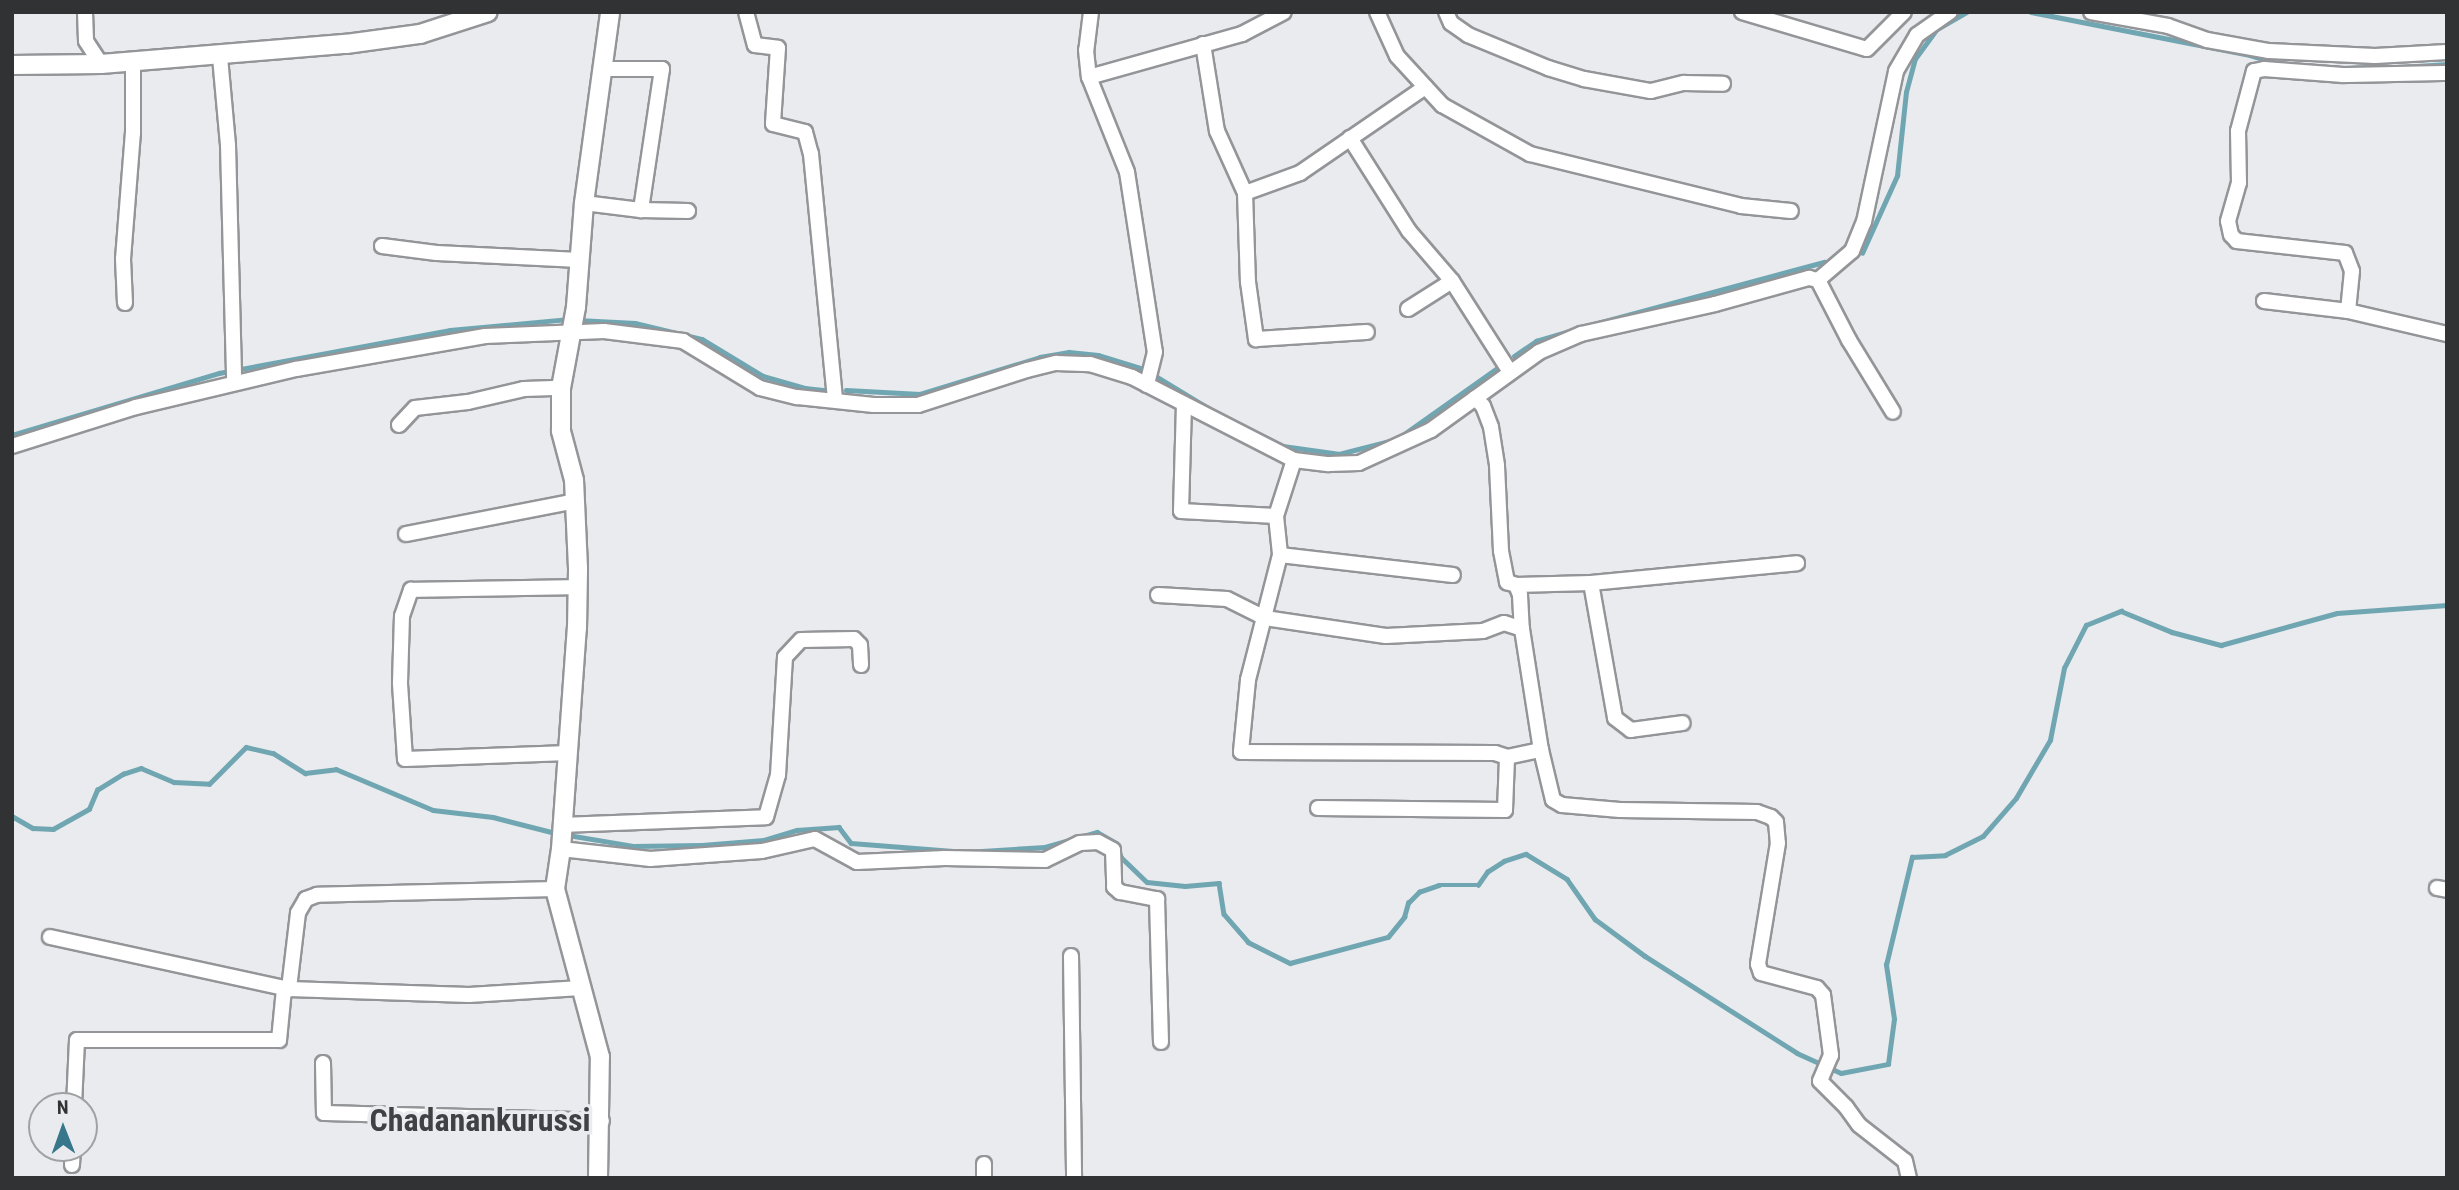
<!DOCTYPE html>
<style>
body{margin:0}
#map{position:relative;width:2459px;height:1190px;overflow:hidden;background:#e9ebee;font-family:"Roboto Condensed",sans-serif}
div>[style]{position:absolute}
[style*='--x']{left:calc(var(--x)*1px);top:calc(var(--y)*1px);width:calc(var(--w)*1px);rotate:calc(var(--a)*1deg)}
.stream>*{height:4.5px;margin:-2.25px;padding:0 2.25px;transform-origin:2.25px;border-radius:2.25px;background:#70a6b1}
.roads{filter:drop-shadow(2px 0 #939598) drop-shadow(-2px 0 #939598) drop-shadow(0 2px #939598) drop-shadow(0 -2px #939598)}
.minor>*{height:14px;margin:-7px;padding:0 7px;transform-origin:7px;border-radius:7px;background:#fff}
.tertiary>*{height:18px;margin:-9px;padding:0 9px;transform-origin:9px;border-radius:9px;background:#fff}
span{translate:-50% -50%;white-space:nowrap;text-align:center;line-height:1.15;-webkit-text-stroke:7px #e9ebee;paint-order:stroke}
.district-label{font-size:32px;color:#404144;font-weight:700}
.frame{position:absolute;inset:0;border:14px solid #313233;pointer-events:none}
.north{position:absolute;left:28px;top:1092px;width:70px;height:70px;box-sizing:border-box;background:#e9ebee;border:2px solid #9fa1a3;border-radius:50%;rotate:359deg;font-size:19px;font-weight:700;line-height:28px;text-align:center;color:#313233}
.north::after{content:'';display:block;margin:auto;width:24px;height:32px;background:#37768b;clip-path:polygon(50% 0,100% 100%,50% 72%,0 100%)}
</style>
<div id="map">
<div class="stream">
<div style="--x:2031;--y:12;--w:223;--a:11.1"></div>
<div style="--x:2250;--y:55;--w:30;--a:17"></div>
<div style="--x:2402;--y:67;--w:45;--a:-3.8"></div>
<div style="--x:2339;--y:68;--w:44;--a:-1.3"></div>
<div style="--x:1862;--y:253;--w:85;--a:-65.6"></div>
<div style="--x:1897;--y:176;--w:84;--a:-83.9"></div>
<div style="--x:1906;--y:92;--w:34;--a:-75"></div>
<div style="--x:1915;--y:59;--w:37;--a:-54"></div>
<div style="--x:1937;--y:29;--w:34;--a:-30"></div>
<div style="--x:578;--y:320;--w:57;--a:3"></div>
<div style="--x:635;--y:323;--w:69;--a:13.4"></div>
<div style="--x:702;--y:339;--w:71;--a:31.2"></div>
<div style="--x:763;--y:376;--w:44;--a:15.9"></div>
<div style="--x:805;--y:388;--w:20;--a:6"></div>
<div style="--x:1514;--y:356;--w:27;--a:-34"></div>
<div style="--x:1536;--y:341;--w:49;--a:-16.6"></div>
<div style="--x:1583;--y:327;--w:250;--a:-15.1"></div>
<div style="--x:846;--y:390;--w:74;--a:3.1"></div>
<div style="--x:920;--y:394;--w:126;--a:-17.1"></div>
<div style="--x:1040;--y:357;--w:29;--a:-10"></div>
<div style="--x:1069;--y:352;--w:29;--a:6"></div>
<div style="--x:1098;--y:355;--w:48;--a:16.9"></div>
<div style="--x:1144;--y:369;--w:89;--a:31.2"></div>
<div style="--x:1240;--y:425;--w:48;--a:26"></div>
<div style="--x:1283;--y:446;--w:57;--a:8.1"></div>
<div style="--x:1339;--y:454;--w:60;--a:-14.5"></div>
<div style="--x:1397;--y:439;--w:121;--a:-35.3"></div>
<div style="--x:12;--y:435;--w:216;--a:-16.7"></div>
<div style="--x:219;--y:373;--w:235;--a:-10.5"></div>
<div style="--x:450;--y:330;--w:120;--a:-5.3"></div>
<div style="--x:12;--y:816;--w:24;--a:30"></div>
<div style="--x:33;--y:828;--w:20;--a:3"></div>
<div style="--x:53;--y:829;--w:41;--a:-29.1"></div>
<div style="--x:89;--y:809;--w:21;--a:-67"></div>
<div style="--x:97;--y:790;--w:31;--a:-32"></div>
<div style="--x:123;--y:774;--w:19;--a:-18"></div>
<div style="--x:141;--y:768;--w:36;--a:23"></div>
<div style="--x:174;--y:782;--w:35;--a:3"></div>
<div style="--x:209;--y:784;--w:52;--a:-45"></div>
<div style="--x:246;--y:747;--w:28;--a:13"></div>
<div style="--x:273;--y:753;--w:38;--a:32"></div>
<div style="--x:305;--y:773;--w:31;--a:-7"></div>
<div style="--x:336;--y:769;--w:105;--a:22.9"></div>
<div style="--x:433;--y:810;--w:60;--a:6.7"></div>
<div style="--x:493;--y:817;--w:68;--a:14.4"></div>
<div style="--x:568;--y:835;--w:67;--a:9.5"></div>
<div style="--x:634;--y:846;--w:68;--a:-0.8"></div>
<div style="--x:702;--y:845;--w:62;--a:-4.6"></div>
<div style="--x:764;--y:840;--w:34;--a:-17"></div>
<div style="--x:797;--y:830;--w:42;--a:-4.1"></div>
<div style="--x:839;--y:827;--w:20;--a:53"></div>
<div style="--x:851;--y:843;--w:115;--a:4.5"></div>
<div style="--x:966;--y:852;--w:79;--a:-3.6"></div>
<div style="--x:1045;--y:847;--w:54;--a:-16.1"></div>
<div style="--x:1097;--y:832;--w:22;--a:30"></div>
<div style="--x:1116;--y:843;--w:15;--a:70"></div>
<div style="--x:1121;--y:857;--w:36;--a:44"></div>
<div style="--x:1147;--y:882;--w:38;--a:6"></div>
<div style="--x:1185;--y:886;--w:34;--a:-5"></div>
<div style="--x:1219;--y:883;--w:31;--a:81"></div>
<div style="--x:1224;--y:914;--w:37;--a:49"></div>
<div style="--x:1248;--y:942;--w:47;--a:26.6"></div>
<div style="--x:1290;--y:963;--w:101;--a:-14.9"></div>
<div style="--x:1388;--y:937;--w:26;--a:-51"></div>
<div style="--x:1404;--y:917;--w:15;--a:-74"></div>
<div style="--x:1408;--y:903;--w:16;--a:-45"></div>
<div style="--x:1419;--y:892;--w:21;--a:-19"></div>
<div style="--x:1439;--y:885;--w:39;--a:0"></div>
<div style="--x:1478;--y:885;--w:16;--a:-55"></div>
<div style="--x:1487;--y:872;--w:20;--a:-33"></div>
<div style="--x:1504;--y:861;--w:23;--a:-18"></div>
<div style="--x:1526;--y:854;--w:48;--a:31.4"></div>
<div style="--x:1567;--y:879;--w:49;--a:55"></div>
<div style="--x:1595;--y:919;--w:62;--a:36.5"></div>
<div style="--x:1645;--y:956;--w:180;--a:32.5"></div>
<div style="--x:1797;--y:1053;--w:48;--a:24.4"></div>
<div style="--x:1841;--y:1073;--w:48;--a:-10.8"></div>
<div style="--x:1888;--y:1064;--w:45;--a:-82.4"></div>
<div style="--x:1894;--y:1019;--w:55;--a:-98.4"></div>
<div style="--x:1886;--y:965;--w:111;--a:-76.5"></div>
<div style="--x:1912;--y:857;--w:33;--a:-3"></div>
<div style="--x:1945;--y:855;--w:42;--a:-26.6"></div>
<div style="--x:1983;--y:836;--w:50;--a:-49"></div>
<div style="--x:2016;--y:798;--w:67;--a:-59.6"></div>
<div style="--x:2050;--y:740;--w:73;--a:-79"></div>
<div style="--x:2064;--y:668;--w:48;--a:-62.9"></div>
<div style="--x:2086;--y:625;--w:38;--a:-22"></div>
<div style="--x:2121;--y:611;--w:55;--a:22.4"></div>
<div style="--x:2172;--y:632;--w:51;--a:14.9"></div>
<div style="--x:2221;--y:645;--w:120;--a:-15.4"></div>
<div style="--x:2337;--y:613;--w:110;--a:-4.2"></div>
</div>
<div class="roads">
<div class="minor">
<div style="--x:85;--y:12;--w:29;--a:88"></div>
<div style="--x:86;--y:41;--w:27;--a:57"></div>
<div style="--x:746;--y:12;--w:34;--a:75"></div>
<div style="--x:755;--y:45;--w:23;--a:7"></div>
<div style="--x:778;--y:48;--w:76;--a:93.8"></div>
<div style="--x:773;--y:124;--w:33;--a:14"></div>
<div style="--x:805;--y:132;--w:23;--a:75"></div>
<div style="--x:811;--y:154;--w:247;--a:84.4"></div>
<div style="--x:1091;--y:12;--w:38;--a:97"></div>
<div style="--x:1086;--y:50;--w:27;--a:84"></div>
<div style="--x:1089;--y:77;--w:159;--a:-15.7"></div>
<div style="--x:1242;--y:34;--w:47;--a:-27.6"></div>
<div style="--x:1377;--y:12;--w:48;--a:65.6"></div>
<div style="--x:1397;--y:56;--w:67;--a:47.4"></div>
<div style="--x:1442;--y:105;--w:101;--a:29.1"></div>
<div style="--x:1530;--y:154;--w:217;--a:13.8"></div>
<div style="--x:1741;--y:206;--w:50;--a:5.7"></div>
<div style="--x:1446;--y:12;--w:12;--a:66"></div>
<div style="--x:1451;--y:23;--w:21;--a:35"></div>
<div style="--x:1468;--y:35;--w:87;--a:22.4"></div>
<div style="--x:1548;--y:68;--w:38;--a:17"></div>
<div style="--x:1584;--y:79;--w:68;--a:10.2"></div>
<div style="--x:1651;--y:91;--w:34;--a:-14"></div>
<div style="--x:1684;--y:83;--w:39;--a:1"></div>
<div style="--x:1742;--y:12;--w:130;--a:16.5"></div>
<div style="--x:1867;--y:49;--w:52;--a:-45"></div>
<div style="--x:2091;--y:12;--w:78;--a:10.3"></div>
<div style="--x:2168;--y:26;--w:41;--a:19.7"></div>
<div style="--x:2207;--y:40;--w:63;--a:10.1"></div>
<div style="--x:2269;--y:51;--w:106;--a:2.7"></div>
<div style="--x:2375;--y:56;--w:72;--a:-3.2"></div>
<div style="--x:1203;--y:44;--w:88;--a:80.9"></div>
<div style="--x:1217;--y:131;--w:68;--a:65.7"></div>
<div style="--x:1245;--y:193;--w:89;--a:88.1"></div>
<div style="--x:1248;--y:282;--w:58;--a:82"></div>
<div style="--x:1256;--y:339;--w:111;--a:-3.6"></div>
<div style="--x:220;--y:57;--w:88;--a:84.8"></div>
<div style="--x:228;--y:145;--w:237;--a:88.5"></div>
<div style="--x:602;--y:69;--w:60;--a:0"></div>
<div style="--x:662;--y:69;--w:143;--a:98.5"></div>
<div style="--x:1089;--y:77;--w:102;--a:68.2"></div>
<div style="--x:1127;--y:172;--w:182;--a:81.2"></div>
<div style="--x:1155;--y:352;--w:34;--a:104"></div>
<div style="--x:1350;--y:138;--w:110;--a:57.6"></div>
<div style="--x:1409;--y:231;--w:66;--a:49.3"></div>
<div style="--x:1452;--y:281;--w:108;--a:57.5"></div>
<div style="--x:1245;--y:193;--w:59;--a:-20"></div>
<div style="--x:1300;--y:173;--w:152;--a:-34.5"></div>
<div style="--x:584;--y:203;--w:57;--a:7"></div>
<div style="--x:641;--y:210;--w:47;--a:1.2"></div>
<div style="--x:382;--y:246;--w:55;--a:7.3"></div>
<div style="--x:437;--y:253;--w:142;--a:2.8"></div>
<div style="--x:1818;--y:280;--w:45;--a:-40.5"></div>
<div style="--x:1852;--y:251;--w:31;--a:-68"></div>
<div style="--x:1864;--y:222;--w:154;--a:-78"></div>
<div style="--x:1896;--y:71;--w:42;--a:-59.7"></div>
<div style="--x:1917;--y:35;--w:40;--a:-34.9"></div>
<div style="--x:2264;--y:301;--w:85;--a:6.8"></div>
<div style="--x:2348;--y:311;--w:102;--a:13.1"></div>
<div style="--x:125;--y:303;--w:44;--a:-92.6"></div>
<div style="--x:123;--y:259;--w:126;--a:-85.5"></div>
<div style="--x:133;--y:133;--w:71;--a:-90"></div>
<div style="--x:1408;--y:309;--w:52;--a:-32.5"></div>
<div style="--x:2348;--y:311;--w:40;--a:-84.3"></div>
<div style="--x:2352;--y:271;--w:19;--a:-111"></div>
<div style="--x:2345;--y:253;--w:109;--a:-173.7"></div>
<div style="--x:2237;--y:241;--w:8;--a:-135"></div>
<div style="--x:2231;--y:235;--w:14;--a:-102"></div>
<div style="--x:2228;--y:221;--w:40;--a:-74"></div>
<div style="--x:2239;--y:183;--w:52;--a:-91.1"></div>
<div style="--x:2238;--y:131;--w:62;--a:-75.1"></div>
<div style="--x:2254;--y:71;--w:10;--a:-11"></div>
<div style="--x:2264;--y:69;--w:79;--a:4.3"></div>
<div style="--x:2343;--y:75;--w:104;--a:-1.1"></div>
<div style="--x:1475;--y:398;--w:11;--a:45"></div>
<div style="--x:1483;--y:406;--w:22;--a:69"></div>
<div style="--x:1491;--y:427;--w:39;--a:81"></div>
<div style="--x:1497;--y:466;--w:85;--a:87.3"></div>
<div style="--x:1501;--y:551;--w:32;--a:79"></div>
<div style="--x:1507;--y:582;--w:9;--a:18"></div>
<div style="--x:1516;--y:585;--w:11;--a:68"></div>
<div style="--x:1520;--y:595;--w:34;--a:87"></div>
<div style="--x:1522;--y:629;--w:122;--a:81.1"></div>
<div style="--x:1541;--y:750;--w:51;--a:76.5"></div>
<div style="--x:1553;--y:800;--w:10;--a:29"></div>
<div style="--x:1562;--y:805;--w:58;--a:4.9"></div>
<div style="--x:1620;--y:810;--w:137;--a:0.8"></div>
<div style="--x:1757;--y:812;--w:15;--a:20"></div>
<div style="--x:1771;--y:817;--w:7;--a:45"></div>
<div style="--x:1776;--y:822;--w:21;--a:85"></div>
<div style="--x:1778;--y:843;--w:123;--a:99.4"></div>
<div style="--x:1758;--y:964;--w:9;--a:72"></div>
<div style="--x:1761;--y:973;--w:58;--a:15"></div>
<div style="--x:1817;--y:988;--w:9;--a:49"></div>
<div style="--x:1823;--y:995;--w:61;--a:82.4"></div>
<div style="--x:1831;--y:1055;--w:28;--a:113"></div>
<div style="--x:1820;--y:1081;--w:37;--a:45"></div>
<div style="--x:1846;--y:1107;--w:22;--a:54"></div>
<div style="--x:1859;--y:1125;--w:58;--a:38"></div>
<div style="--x:1905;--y:1161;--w:17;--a:77"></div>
<div style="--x:1184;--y:404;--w:107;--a:91.6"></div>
<div style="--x:1181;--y:511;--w:95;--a:3"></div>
<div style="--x:399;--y:425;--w:23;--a:-47"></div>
<div style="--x:415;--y:408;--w:53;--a:-6.5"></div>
<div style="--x:468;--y:402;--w:57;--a:-13.1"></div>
<div style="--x:524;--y:389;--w:37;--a:-2"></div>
<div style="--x:12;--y:446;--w:130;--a:-17.5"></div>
<div style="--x:136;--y:407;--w:164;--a:-13.4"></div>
<div style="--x:296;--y:369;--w:192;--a:-9.9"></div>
<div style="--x:485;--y:336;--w:119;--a:-2.4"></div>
<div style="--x:604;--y:331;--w:80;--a:7.2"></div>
<div style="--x:683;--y:341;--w:90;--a:31.4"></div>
<div style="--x:760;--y:388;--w:38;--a:14"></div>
<div style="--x:797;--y:397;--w:77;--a:5.9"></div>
<div style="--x:874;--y:405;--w:44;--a:0"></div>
<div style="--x:918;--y:405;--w:114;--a:-17.8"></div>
<div style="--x:1027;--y:370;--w:30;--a:-14"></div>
<div style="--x:1056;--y:363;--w:34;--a:2"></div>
<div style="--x:1090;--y:364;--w:44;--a:17.2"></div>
<div style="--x:1132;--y:377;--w:182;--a:27.1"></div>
<div style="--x:1294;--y:460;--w:35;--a:7"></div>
<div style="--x:1329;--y:464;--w:30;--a:-2"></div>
<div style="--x:1359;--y:463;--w:79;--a:-24.6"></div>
<div style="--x:1431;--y:430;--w:133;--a:-35.8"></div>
<div style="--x:1539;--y:352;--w:46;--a:-23.2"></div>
<div style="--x:1581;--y:334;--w:137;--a:-12.6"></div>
<div style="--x:1715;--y:304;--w:98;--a:-15.5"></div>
<div style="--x:1809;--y:278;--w:9;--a:13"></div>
<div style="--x:1818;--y:280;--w:68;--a:62.7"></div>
<div style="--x:1849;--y:340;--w:84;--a:58.6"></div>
<div style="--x:1294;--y:460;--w:59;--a:107.8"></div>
<div style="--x:1276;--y:516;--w:39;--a:84"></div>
<div style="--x:1280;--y:555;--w:129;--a:104.4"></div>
<div style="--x:1248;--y:680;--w:72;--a:95.6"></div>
<div style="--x:1241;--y:752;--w:254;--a:0.2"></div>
<div style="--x:1495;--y:753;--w:13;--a:18"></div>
<div style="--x:1507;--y:757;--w:35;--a:-12"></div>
<div style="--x:406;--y:534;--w:172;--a:-11"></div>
<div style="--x:1280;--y:555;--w:174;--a:6.6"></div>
<div style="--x:1591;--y:583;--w:137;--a:79.9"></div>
<div style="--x:1615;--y:718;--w:20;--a:37"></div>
<div style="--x:1631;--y:730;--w:52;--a:-7.7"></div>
<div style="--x:1516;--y:585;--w:75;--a:-1.5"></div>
<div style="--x:1591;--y:583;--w:207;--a:-5.5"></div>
<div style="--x:1158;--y:595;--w:69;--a:3.3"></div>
<div style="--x:1227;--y:599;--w:42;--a:26.6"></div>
<div style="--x:1265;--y:618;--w:122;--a:8.5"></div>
<div style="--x:1386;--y:636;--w:97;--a:-3"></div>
<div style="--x:1483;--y:631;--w:22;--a:-21"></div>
<div style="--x:1504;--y:623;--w:19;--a:18"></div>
<div style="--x:568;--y:753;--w:163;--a:177.9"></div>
<div style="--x:405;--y:759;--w:76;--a:-93.8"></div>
<div style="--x:400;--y:683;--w:67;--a:-88.3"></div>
<div style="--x:402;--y:616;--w:28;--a:-71"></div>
<div style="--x:411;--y:590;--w:166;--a:-1"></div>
<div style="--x:1318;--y:808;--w:187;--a:0.6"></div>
<div style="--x:1505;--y:810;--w:53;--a:-87.8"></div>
<div style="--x:561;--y:825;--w:205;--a:-2.2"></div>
<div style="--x:766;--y:817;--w:44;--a:-74.1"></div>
<div style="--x:778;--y:775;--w:118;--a:-86.6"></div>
<div style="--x:785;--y:657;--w:23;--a:-47"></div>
<div style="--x:801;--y:640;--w:53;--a:-1.1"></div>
<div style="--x:854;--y:639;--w:8;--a:45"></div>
<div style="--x:860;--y:645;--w:20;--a:87"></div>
<div style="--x:561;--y:849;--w:90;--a:6.4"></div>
<div style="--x:650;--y:859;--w:112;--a:-4.1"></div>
<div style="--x:762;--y:851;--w:54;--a:-12.8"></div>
<div style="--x:815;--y:839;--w:48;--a:28.7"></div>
<div style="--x:857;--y:862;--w:88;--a:-2.6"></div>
<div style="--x:945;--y:858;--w:100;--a:1.1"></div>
<div style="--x:1045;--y:860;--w:39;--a:-26"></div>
<div style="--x:1080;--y:843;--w:18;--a:-3"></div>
<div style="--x:1098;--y:842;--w:17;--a:28"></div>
<div style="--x:1113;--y:850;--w:37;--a:88"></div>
<div style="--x:1114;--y:887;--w:8;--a:40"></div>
<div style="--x:1120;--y:892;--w:38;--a:11"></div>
<div style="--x:1157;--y:899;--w:143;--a:88.4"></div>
<div style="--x:2437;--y:888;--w:10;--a:11"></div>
<div style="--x:555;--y:889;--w:238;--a:178.6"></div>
<div style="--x:317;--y:895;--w:12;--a:160"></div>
<div style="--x:306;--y:899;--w:16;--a:120"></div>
<div style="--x:298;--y:913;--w:77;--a:96.8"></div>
<div style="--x:289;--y:989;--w:180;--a:1.9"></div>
<div style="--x:469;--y:995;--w:112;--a:-3.6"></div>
<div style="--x:50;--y:937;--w:245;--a:12.3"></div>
<div style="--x:1071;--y:956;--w:222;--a:89.2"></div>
<div style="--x:323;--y:1063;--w:50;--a:88.9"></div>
<div style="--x:324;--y:1113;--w:278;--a:1.6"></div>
<div style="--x:74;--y:1106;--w:66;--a:-87.4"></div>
<div style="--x:77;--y:1040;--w:202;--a:0"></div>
<div style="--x:279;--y:1040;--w:51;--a:-84.4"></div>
<div style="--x:72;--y:1165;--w:17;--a:-87"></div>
<div style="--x:984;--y:1178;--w:14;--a:-90"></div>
</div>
<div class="tertiary">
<div style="--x:12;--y:65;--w:89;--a:-0.6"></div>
<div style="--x:101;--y:64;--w:246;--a:-4.7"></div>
<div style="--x:346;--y:44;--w:75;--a:-7.7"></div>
<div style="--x:420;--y:34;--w:71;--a:-17.9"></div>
<div style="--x:598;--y:1178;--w:121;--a:-89.1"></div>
<div style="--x:600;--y:1057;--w:174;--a:-105"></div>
<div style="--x:555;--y:889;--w:40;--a:-81.5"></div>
<div style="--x:561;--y:849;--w:222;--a:-85.9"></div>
<div style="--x:577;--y:628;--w:60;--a:-89"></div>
<div style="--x:578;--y:568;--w:88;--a:-92.6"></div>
<div style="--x:574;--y:480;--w:51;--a:-104.9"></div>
<div style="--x:561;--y:431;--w:43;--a:-90"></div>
<div style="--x:561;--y:388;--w:82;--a:-79.5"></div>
<div style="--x:576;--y:307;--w:104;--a:-85.6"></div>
<div style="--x:584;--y:203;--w:193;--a:-82.2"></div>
</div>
</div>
<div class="district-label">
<span style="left:480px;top:1120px">Chadanankurussi</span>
</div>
<div class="frame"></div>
<div class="north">N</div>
</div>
